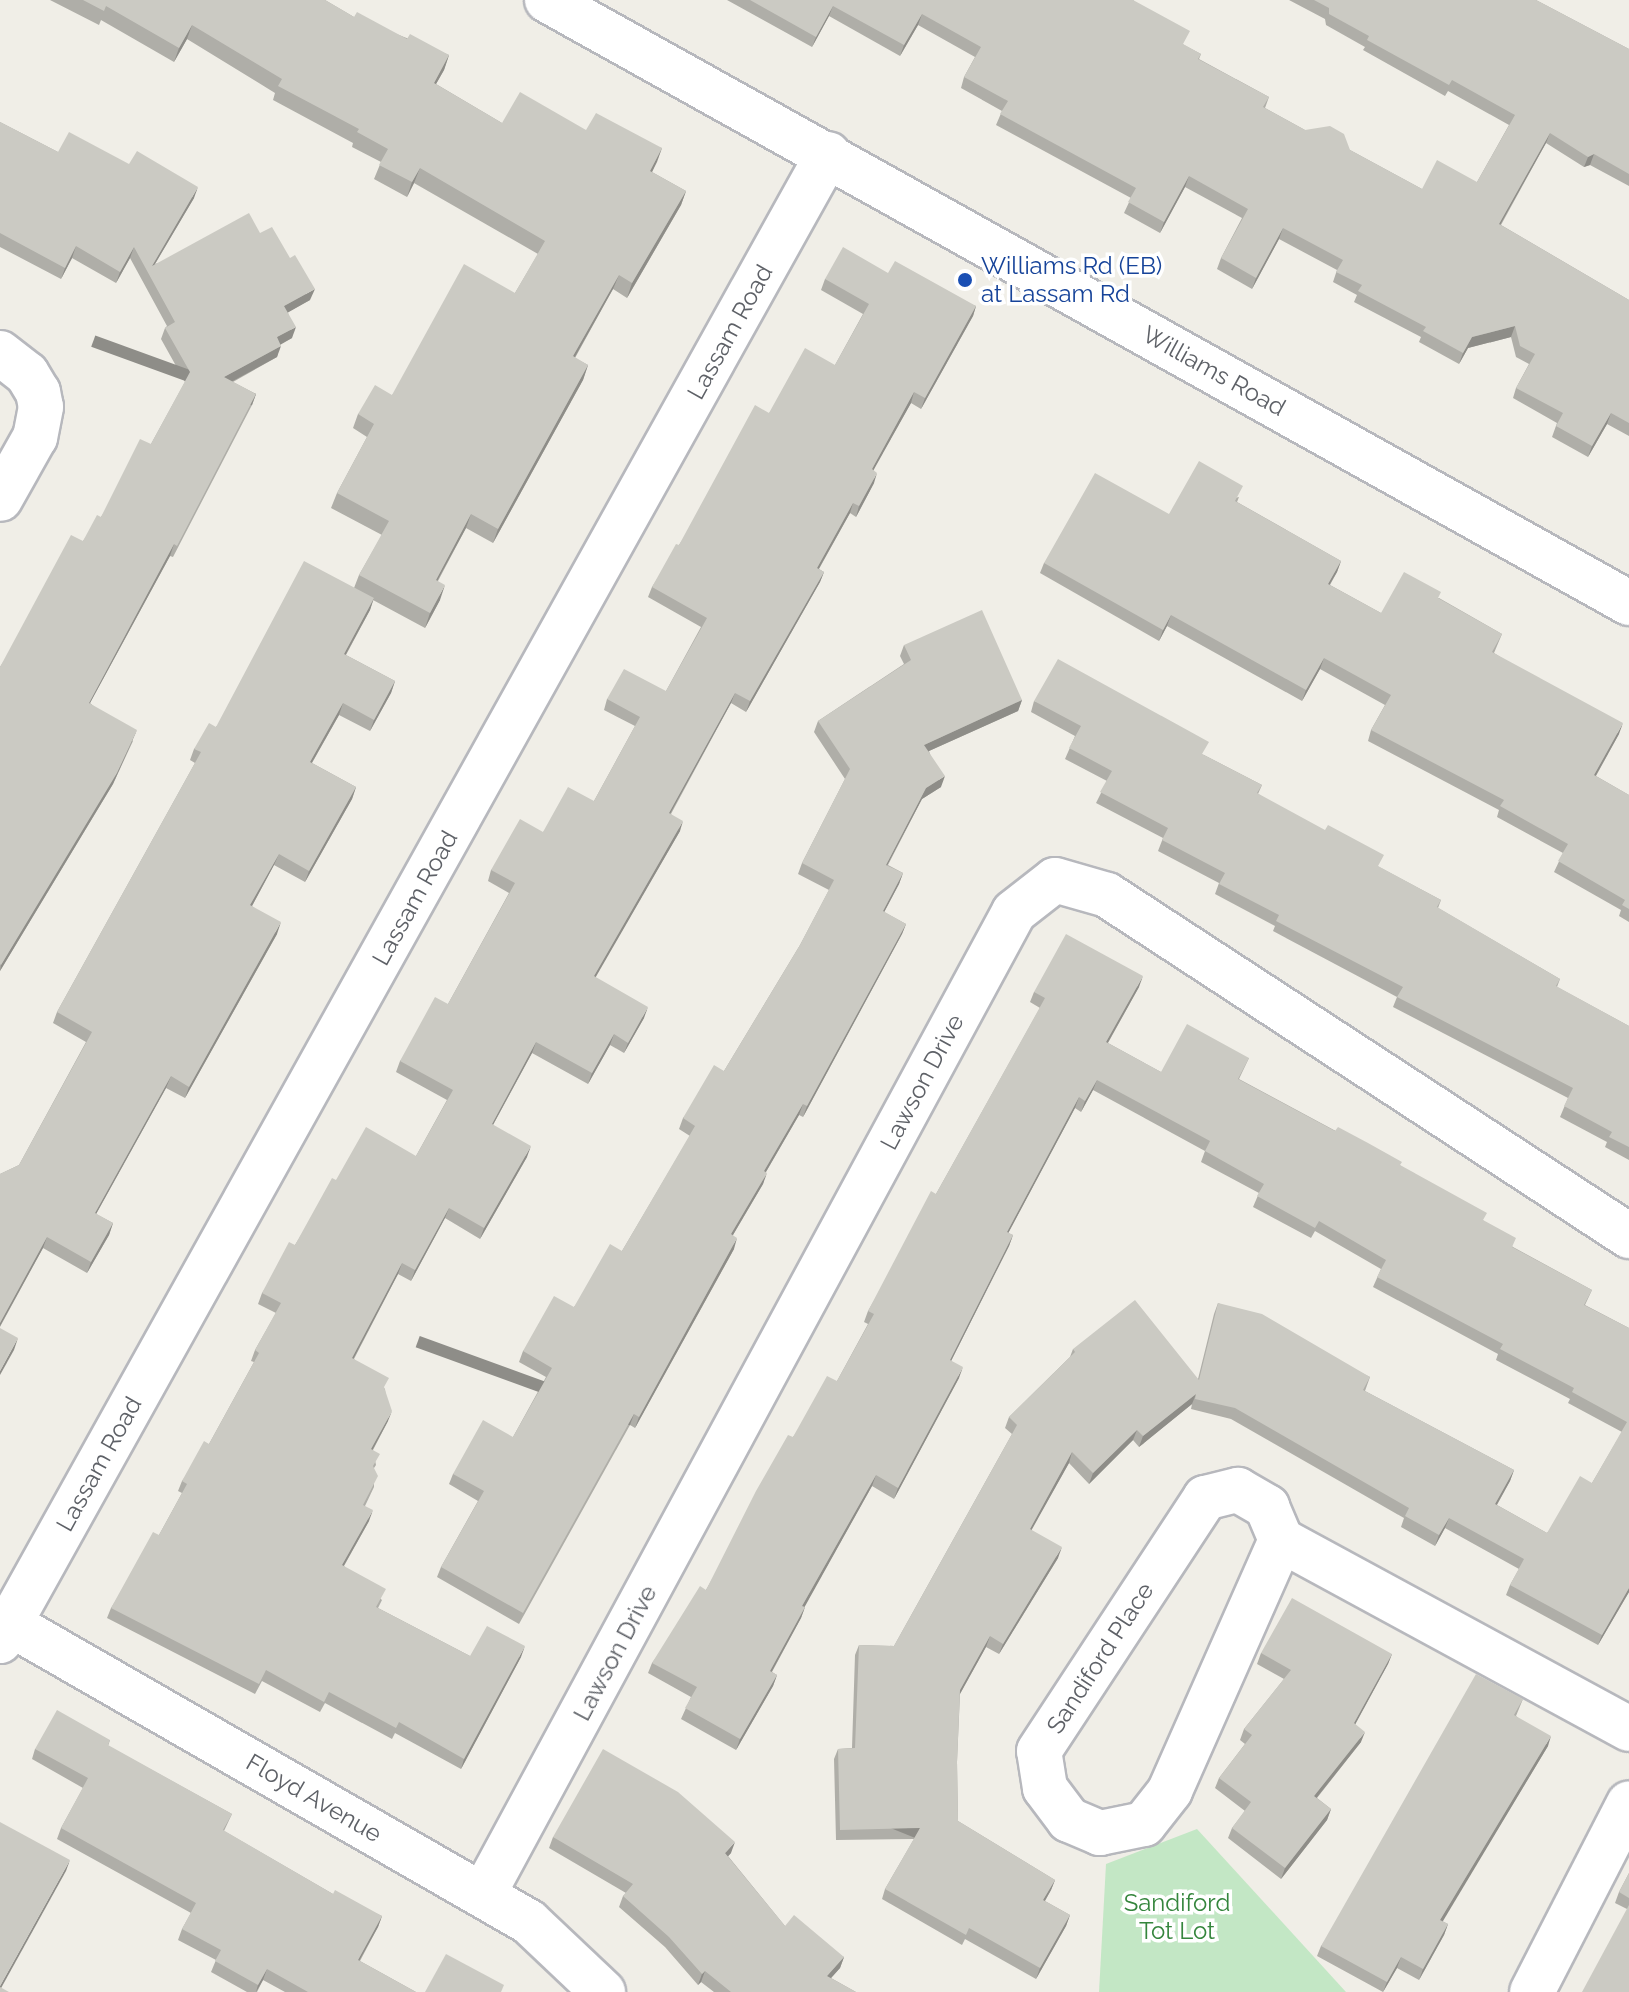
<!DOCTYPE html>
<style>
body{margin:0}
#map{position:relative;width:1629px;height:1992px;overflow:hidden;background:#f0eee7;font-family:Raleway,sans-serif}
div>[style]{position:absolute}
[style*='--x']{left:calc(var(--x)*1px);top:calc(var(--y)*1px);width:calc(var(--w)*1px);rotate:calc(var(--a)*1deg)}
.green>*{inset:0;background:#c3e7c5}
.roads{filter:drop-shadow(2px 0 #b7b8bd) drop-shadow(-2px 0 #b7b8bd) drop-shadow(0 2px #b7b8bd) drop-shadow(0 -2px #b7b8bd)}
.minor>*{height:44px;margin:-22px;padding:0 22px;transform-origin:22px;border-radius:22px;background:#fff}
.wall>*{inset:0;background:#afaea8}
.shaded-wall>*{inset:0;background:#8e8d88;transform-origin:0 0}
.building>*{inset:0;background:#cbcac3}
.dots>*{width:22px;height:22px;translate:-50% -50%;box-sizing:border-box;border:4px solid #fff;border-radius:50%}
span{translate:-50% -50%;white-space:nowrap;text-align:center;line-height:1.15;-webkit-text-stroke:7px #fff;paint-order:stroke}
.transit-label{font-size:24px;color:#164399}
.left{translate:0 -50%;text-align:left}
.street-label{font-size:24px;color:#5e6167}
.park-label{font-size:24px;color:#35863d}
</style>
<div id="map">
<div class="green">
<div style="clip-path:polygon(1197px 1829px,1346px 1992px,1099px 1992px,1106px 1864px)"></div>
</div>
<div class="roads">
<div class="minor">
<div style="--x:547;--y:0;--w:1239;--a:29.13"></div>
<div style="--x:0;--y:353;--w:34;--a:38"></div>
<div style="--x:27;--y:374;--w:21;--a:59"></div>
<div style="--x:38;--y:392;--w:15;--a:79"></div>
<div style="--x:41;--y:407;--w:31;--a:101"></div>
<div style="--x:35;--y:437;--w:71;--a:119.4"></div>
<div style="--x:1281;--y:1540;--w:274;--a:113.9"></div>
<div style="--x:1170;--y:1791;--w:42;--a:128.2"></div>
<div style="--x:1144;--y:1824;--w:45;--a:168.4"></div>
<div style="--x:1100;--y:1833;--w:34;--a:-157"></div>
<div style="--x:1069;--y:1820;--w:40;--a:-127"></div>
<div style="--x:1045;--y:1788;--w:37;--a:-99"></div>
<div style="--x:1039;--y:1751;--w:303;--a:-56.7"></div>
<div style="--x:1205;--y:1498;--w:34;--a:-14"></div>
<div style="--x:1238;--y:1490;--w:34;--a:30"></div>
<div style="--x:1267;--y:1507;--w:36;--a:67"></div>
<div style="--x:1281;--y:1540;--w:396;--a:28.5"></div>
<div style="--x:10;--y:1624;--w:598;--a:29.86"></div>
<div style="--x:529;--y:1922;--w:102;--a:43.4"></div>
<div style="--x:0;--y:1641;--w:1702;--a:-60.89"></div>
<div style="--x:483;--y:1895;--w:1117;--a:-61.62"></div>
<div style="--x:1014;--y:912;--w:52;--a:-38"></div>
<div style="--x:1055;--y:880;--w:54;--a:16.1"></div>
<div style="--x:1107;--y:895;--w:624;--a:33.15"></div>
<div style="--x:1532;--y:1992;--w:212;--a:-62.8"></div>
</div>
</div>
<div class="wall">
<div style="clip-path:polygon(50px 0,325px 0,354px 17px,449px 55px,444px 70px,436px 84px,502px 123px,586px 130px,662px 148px,652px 172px,686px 191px,681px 205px,627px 298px,613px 289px,575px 358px,588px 365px,583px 380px,493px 543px,466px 528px,438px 581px,440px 600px,425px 628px,373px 600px,370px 610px,346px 655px,395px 681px,391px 693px,370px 731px,339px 715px,312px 763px,356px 787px,352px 799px,305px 882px,274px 865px,252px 906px,277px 934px,185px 1098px,166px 1088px,96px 1214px,113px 1223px,109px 1235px,87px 1273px,43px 1248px,0 1327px,0 1174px,19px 1165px,86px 1042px,53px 1023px,57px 1012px,195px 763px,190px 760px,194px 749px,354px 588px,359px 575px,382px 535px,331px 508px,337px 493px,367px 437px,353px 428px,358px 414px,392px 395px,515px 293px,538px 254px,414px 183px,407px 197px,374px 179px,381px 162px,352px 147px,353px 143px,273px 100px,275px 93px,187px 39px,174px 62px,101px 20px,99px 25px)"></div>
<div style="clip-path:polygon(727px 0,1133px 0,1184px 45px,1201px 54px,1199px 59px,1269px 97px,1265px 108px,1305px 130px,1350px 150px,1422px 189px,1477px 182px,1509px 125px,1448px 91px,1445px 96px,1363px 50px,1365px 47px,1326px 25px,1325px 19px,1289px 0,1536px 0,1629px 49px,1629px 186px,1590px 165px,1584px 167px,1546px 143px,1501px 225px,1629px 300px,1629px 436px,1607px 424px,1588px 457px,1552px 437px,1557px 423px,1513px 398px,1516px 388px,1529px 364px,1516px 357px,1511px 337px,1468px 348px,1459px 364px,1419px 342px,1421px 337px,1354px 302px,1357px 295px,1333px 282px,1337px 270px,1279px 239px,1252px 289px,1217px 269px,1221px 258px,1242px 218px,1185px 187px,1160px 233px,1124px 213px,1131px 198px,996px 125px,1002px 111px,961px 88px,964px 77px,975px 57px,918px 25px,900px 56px,829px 16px,812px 47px)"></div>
<div style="clip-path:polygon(0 122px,58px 152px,194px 198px,155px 264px,260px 233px,310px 300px,288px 312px,292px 338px,280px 344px,277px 357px,233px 382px,256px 394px,252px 405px,173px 557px,170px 556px,90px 703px,133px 741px,113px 784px,0 971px,0 667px,83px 541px,101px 517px,151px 444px,185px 382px,161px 339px,165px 328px,167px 326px,130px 258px,116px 283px,72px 258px,61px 279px,0 247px)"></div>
<div style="clip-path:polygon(888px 273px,976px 306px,973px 316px,921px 409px,911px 403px,873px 470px,874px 483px,856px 517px,850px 513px,819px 569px,824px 572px,820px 582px,746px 712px,731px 703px,671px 814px,680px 831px,595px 977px,644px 1018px,624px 1053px,610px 1045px,588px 1084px,532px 1053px,493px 1125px,527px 1157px,480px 1239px,445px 1218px,411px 1281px,398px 1274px,354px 1359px,385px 1389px,388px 1421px,373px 1450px,376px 1465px,374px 1468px,374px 1487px,365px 1506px,369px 1521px,344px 1566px,382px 1600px,378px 1608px,470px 1656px,521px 1657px,461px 1769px,395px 1733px,392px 1739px,325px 1703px,320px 1712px,262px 1681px,255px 1694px,107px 1618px,111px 1608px,159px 1535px,182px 1493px,178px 1491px,182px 1481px,209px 1444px,254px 1362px,251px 1361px,255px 1350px,276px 1313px,258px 1304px,262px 1293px,295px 1245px,336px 1180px,416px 1156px,447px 1100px,396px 1072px,400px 1061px,448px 1004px,509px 893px,488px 881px,491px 870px,543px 832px,594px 801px,635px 726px,604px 710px,607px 699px,666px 691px,701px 627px,648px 597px,652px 587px,679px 545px,769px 413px,835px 365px,863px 314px,821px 290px,825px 279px)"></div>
<div style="clip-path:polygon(1239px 497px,1237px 502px,1341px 561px,1337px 572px,1330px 585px,1381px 613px,1439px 598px,1502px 634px,1494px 653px,1619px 734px,1596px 776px,1629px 795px,1629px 922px,1619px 916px,1621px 910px,1554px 872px,1563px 853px,1497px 817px,1499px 810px,1368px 741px,1371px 730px,1385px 705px,1320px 669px,1302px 701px,1167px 626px,1159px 641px,1040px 573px,1044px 563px,1169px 514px)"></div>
<div style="clip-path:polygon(904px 645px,1022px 700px,1018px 711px,929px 751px,941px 787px,922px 799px,888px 865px,903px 873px,899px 884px,884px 912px,906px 924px,902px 934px,803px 1117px,799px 1115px,766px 1172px,763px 1184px,733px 1235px,734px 1249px,635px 1428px,630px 1425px,519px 1624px,437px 1577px,441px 1567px,478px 1501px,449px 1484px,453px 1474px,513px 1437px,546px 1377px,519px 1362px,523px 1351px,574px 1307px,622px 1251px,690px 1136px,679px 1129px,683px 1118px,724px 1071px,800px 945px,829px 890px,798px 874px,802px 863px,845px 779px,814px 732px,818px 721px,904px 664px,900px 656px)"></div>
<div style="clip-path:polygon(1034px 701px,1204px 755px,1262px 785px,1258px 794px,1379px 867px,1441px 900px,1438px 908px,1560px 979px,1557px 987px,1629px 1026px,1629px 1160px,1605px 1147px,1607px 1142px,1560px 1117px,1568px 1098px,1393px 1007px,1397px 997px,1273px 931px,1275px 926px,1215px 894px,1219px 883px,1158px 851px,1163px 838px,1096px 803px,1107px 781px,1065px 759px,1075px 736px,1031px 712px)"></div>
<div style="clip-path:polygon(1139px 987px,1108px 1043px,1161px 1072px,1249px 1058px,1239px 1079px,1401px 1166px,1484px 1221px,1513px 1247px,1592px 1290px,1585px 1305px,1629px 1328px,1629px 1592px,1598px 1645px,1506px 1595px,1510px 1585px,1519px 1569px,1445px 1528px,1435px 1546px,1401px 1527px,1404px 1518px,1231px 1419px,1191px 1409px,1192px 1404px,1139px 1447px,1133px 1440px,1089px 1484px,1069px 1463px,1031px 1530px,1058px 1558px,999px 1654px,986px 1647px,960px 1694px,957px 1762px,958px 1821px,1055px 1880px,1051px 1890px,1045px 1901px,1070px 1915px,1066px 1926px,1036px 1979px,965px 1939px,962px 1945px,882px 1899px,885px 1889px,914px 1839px,836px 1840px,834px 1759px,838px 1749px,852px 1748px,855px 1655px,859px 1645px,894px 1646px,1012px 1434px,1005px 1428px,1009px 1417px,1070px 1357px,1073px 1349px,1198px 1379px,1214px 1314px,1218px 1303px,1370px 1377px,1365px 1391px,1514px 1470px,1510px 1481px,1497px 1505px,1547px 1533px,1592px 1483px,1622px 1432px,1568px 1403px,1570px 1399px,1496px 1360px,1498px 1354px,1373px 1287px,1381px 1269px,1315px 1231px,1311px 1238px,1253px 1207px,1259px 1193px,1201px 1162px,1205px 1151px,1093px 1090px,1081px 1112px,1075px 1108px,1008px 1233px,1013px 1235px,1009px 1246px,951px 1361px,959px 1378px,894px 1499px,872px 1486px,804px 1607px,805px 1607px,801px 1618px,772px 1672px,777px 1675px,773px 1686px,736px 1750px,681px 1719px,691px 1697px,648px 1673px,652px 1663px,706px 1590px,793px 1437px,837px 1381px,868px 1324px,864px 1322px,868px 1311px,936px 1194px,1040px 1008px,1030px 1002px,1034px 992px)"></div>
<div style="clip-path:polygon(1261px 1653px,1392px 1654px,1388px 1664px,1355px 1724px,1361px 1742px,1317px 1798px,1331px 1809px,1327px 1820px,1281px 1879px,1228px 1838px,1232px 1828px,1245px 1811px,1215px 1788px,1219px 1778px,1245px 1744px,1240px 1740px,1244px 1729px,1284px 1679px,1257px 1664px)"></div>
<div style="clip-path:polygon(1523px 1699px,1516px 1716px,1548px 1746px,1442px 1921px,1448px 1924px,1444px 1935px,1419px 1980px,1397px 1968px,1383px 1992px,1317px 1956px,1321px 1946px)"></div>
<div style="clip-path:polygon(110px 1740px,108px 1746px,232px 1814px,224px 1831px,333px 1894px,382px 1916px,378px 1927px,360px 1961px,416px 1992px,285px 1992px,263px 1980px,257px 1992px,247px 1992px,211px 1972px,216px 1960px,178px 1940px,182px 1929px,191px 1913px,57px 1839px,61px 1828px,83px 1788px,32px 1759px,35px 1749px)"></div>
<div style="clip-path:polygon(553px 1837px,731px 1853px,728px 1856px,785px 1926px,844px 1957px,840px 1968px,831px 1978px,856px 1992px,714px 1992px,701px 1982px,698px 1985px,665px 1947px,619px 1907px,623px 1896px,626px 1893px,549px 1848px)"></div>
<div style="clip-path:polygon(1629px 1873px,1629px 1992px,1627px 1909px,1615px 1903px,1619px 1892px)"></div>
</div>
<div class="shaded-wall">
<div style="clip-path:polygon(833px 6px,829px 16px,812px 47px,816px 37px)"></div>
<div style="clip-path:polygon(922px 14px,918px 25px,900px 56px,904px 45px)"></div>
<div style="clip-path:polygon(192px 25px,187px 39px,174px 62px,179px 48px)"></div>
<div style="clip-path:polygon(449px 55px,444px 70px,428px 98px,434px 83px)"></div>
<div style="clip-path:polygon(1550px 133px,1546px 143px,1495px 234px,1499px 224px)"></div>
<div style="clip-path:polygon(662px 148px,657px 162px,645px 186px,650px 171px)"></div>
<div style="clip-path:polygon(1594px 154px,1590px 165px,1584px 167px,1588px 157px)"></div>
<div style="clip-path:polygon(420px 168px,414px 183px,407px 197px,412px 182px)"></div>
<div style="clip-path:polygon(1189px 176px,1185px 187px,1160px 233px,1164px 222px)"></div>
<div style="clip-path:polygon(198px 187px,194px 198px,149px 274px,152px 266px)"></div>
<div style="clip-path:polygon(686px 191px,681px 205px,627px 298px,632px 283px)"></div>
<div style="clip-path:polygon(1283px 228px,1279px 239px,1252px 289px,1256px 278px)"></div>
<div style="clip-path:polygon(76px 246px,72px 258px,61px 279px,65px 268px)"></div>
<div style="clip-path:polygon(134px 247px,130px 258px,116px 283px,120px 272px)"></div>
<div style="clip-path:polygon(619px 275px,613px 289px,567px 371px,573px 356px)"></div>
<div style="clip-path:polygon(315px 289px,310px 300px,280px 317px,284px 306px)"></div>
<div style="clip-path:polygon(976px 306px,973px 316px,921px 409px,925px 398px)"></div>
<div style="clip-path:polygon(1515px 326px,1511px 337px,1468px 348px,1459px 364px,1463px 353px,1472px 337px)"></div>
<div style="clip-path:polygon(296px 327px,292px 338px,273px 349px,277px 337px)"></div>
<div style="clip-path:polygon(281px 346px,277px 357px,220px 388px,224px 377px)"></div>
<div style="clip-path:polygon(588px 365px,583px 380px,493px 543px,498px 529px)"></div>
<div style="clip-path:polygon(914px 392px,911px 403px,868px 480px,872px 469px)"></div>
<div style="left:256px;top:394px;width:12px;height:171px;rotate:110deg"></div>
<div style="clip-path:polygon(1611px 413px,1607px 424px,1588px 457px,1592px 446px)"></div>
<div style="clip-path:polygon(877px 473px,874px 483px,856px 517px,859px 506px)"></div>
<div style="clip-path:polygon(853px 503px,850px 513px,813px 579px,817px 568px)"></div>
<div style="clip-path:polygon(471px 514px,466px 528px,430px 594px,436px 580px)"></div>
<div style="clip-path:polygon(174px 544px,170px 556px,84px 714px,89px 703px)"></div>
<div style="clip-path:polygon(1341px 561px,1337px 572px,1324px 594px,1328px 584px)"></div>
<div style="clip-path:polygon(824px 572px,820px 582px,746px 712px,750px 701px)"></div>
<div style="clip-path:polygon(445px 585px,440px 600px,425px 628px,430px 613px)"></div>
<div style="clip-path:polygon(374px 598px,370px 610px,340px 665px,344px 654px)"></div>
<div style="clip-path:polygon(1171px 615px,1167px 626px,1159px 641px,1163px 630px)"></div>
<div style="clip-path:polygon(1324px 658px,1320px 669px,1302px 701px,1306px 690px)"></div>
<div style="clip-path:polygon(395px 681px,391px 693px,370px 731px,374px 720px)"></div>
<div style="clip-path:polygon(735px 693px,731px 703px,665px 823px,669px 813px)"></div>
<div style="clip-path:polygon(1022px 700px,1018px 711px,920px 755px,924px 745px)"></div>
<div style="clip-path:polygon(343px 703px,339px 715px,306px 773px,310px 762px)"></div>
<div style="clip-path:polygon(1623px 723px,1619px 734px,1590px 786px,1594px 775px)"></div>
<div style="clip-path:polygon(137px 730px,113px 784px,0 971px,1px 965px)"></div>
<div style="clip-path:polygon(945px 776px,941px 787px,922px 799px,882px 875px,886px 865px,926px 788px)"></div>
<div style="clip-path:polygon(356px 787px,352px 799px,305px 882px,309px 871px)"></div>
<div style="clip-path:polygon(683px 821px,680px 831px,590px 987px,594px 976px)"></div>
<div style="clip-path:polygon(279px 854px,274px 865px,246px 917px,250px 905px)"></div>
<div style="clip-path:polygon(903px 873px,899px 884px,879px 922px,883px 911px)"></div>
<div style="clip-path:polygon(281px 922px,277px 934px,185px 1098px,189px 1087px)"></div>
<div style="clip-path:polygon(906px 924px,902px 934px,803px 1117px,807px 1106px)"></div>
<div style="clip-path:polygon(1143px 976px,1139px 987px,1102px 1053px,1106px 1042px)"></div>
<div style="clip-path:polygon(648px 1007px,644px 1018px,624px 1053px,628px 1043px)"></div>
<div style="clip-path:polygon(614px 1034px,610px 1045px,588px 1084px,592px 1073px)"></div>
<div style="clip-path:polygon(536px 1042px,532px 1053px,488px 1134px,492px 1124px)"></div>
<div style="clip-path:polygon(171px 1076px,166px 1088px,90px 1225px,95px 1213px)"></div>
<div style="clip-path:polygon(1097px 1080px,1093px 1090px,1081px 1112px,1085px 1101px)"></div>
<div style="clip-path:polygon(1079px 1097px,1075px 1108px,1003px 1243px,1007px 1232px)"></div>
<div style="clip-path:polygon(803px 1104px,799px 1115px,760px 1182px,764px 1171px)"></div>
<div style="clip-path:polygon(531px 1146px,527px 1157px,480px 1239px,484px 1228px)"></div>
<div style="clip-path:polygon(767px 1173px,763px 1184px,727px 1245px,731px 1234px)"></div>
<div style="clip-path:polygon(449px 1208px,445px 1218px,411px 1281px,415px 1270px)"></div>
<div style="clip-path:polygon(113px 1223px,109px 1235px,87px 1273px,91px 1262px)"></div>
<div style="clip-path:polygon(1013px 1235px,1009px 1246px,946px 1371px,950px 1360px)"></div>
<div style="clip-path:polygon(47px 1237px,43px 1248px,0 1326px,0 1323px)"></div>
<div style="clip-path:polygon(737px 1238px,734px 1249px,635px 1428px,639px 1417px)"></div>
<div style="clip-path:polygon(402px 1263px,398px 1274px,348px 1369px,352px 1358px)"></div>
<div style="clip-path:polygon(18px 1338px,14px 1350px,0 1375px,0 1371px)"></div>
<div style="clip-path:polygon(963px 1367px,959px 1378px,894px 1499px,898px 1488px)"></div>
<div style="clip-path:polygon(1196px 1394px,1192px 1404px,1139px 1447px,1143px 1436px)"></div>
<div style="clip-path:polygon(392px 1411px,388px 1421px,367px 1460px,371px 1449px)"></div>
<div style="left:634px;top:1414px;width:12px;height:228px;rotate:110deg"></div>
<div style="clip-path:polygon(1137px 1430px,1133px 1440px,1089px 1484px,1093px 1473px)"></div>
<div style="clip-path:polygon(1072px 1452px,1069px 1463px,1026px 1540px,1030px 1529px)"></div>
<div style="clip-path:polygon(1514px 1470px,1510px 1481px,1491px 1515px,1495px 1504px)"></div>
<div style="clip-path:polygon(876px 1475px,872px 1486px,799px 1617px,802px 1606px)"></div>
<div style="clip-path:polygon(373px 1510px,369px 1521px,338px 1576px,342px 1565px)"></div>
<div style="clip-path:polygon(1449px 1518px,1445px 1528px,1435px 1546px,1439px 1535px)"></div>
<div style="clip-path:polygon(1062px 1547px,1058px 1558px,999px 1654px,1003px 1644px)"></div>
<div style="clip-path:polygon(1629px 1588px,1629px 1592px,1598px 1645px,1602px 1635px)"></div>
<div style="clip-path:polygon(805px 1607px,801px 1618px,766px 1682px,770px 1671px)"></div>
<div style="clip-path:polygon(990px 1636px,986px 1647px,956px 1701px,960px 1690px)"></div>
<div style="clip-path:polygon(525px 1646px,521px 1657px,461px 1769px,464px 1759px)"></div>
<div style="clip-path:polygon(1392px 1654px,1388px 1664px,1350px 1734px,1354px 1723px)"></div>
<div style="clip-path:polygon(777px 1675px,773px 1686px,736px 1750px,740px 1739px)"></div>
<div style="clip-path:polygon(1365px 1732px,1361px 1742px,1310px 1806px,1314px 1796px)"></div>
<div style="clip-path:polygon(1551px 1736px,1548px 1746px,1437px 1931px,1440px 1920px)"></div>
<div style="clip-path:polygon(1331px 1809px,1327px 1820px,1281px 1879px,1285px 1868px)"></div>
<div style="left:920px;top:1828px;width:11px;height:80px;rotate:112deg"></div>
<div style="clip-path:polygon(735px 1842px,731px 1853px,721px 1864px,725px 1853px)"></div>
<div style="clip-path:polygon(70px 1860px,66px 1871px,0 1990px,0 1986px)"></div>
<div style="clip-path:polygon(1055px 1880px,1051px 1890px,1039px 1911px,1043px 1900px)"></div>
<div style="clip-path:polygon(1070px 1915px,1066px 1926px,1036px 1979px,1040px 1968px)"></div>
<div style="clip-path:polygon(382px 1916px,378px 1927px,354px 1970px,358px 1960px)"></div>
<div style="clip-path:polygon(1448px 1924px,1444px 1935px,1419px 1980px,1423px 1969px)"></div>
<div style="clip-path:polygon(844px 1957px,840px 1968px,823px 1987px,827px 1976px)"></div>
<div style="clip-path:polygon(1401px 1957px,1397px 1968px,1383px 1992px,1387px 1982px)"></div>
<div style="clip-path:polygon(267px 1969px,263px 1980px,256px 1992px,258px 1985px)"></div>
<div style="clip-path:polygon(705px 1971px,701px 1982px,698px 1985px,702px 1974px)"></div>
</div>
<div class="building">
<div style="clip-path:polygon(83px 0,325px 0,354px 17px,357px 12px,407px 39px,410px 34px,449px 55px,434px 83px,502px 123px,520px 92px,586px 130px,596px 113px,662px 148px,650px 171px,686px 191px,632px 283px,619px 275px,573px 356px,588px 365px,498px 529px,471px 514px,436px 580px,445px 585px,430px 613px,359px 575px,389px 521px,337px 493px,374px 424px,358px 414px,375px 385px,392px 395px,464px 264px,515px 293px,545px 241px,420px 168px,412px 182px,379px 165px,388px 149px,357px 132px,359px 129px,278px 86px,282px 79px,192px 25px,179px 48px,106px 6px,104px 11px)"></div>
<div style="clip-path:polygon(750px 0,1133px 0,1190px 31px,1183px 44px,1201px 54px,1198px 59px,1269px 97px,1263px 107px,1305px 130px,1330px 126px,1344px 134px,1350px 150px,1422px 189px,1437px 160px,1477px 182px,1515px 115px,1452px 80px,1449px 85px,1367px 40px,1369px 36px,1329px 14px,1329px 8px,1314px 0,1536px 0,1629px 49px,1629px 174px,1594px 154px,1588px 157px,1550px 133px,1499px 224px,1629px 300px,1629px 423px,1611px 413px,1592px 446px,1556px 426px,1563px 413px,1516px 388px,1535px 354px,1520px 346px,1515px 326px,1472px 337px,1463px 353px,1423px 331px,1426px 327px,1358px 291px,1362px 285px,1336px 272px,1343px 260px,1283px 228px,1256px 278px,1221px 258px,1248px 209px,1189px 176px,1164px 222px,1128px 202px,1136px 188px,1000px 114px,1008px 101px,964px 77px,981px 47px,922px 14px,904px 45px,833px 6px,816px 37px)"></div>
<div style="clip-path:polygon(0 122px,58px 152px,69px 132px,129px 164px,137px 151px,198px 187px,152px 266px,249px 213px,260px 233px,272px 227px,290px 258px,295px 255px,315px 289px,284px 306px,296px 327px,277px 337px,281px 346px,224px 377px,256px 394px,177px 546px,174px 544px,89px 703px,137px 730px,117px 773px,1px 965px,0 964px,0 667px,71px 535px,83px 541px,97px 515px,101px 517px,140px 439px,151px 444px,190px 372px,165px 328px,175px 322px,134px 247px,120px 272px,76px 246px,65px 268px,0 233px)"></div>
<div style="clip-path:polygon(843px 247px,888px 273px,895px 261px,976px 306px,925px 398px,914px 392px,872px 469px,877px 473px,859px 506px,853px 503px,817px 568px,824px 572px,750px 701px,735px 693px,669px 813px,683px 821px,594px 976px,648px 1007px,628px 1043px,614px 1034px,592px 1073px,536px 1042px,492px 1124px,531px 1146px,484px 1228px,449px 1208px,415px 1270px,402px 1263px,352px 1358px,389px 1378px,384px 1387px,392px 1411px,371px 1449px,380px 1454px,373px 1466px,378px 1476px,363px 1505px,373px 1510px,342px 1565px,386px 1589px,376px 1607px,470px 1656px,487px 1626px,525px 1646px,464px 1759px,399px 1722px,396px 1728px,329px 1692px,324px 1702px,266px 1670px,259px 1684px,111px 1608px,153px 1532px,159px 1535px,187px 1484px,182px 1481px,204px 1441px,209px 1444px,259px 1353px,255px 1350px,281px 1303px,262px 1293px,289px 1242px,295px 1245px,332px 1178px,336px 1180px,366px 1127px,416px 1156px,453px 1090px,400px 1061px,435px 997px,448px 1004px,515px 883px,491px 870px,520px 819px,543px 832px,568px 787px,594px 801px,640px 717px,607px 699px,624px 669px,666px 691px,707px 618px,652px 587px,676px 544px,679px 545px,755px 405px,769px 413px,805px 348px,835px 365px,869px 304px,825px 279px)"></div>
<div style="clip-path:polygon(1199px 461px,1243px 486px,1235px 501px,1341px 561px,1328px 584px,1381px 613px,1404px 572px,1441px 592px,1438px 598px,1502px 634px,1492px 652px,1623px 723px,1594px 775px,1629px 795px,1629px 909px,1622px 905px,1625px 900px,1558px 861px,1568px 844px,1500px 806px,1504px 800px,1371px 730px,1391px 695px,1324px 658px,1306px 690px,1171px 615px,1163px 630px,1044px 563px,1095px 473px,1169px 514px)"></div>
<div style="clip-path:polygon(304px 561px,374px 598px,344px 654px,395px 681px,374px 720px,343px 703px,310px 762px,356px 787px,309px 871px,279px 854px,250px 905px,281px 922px,189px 1087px,171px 1076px,95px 1213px,113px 1223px,91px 1262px,47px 1237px,0 1323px,0 1174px,19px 1165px,92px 1032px,57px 1012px,201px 752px,194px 749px,209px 723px,216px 727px)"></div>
<div style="clip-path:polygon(982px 610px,1022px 700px,924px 745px,945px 776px,926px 788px,886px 865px,903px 873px,883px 911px,906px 924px,807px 1106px,803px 1104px,764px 1171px,767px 1173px,731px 1234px,737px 1238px,639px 1417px,634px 1414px,523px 1613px,441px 1567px,484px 1491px,453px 1474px,483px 1420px,513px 1437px,552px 1368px,523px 1351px,554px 1296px,574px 1307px,610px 1244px,622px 1251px,695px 1126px,683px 1118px,714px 1065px,724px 1071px,800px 945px,834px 880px,802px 863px,850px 769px,818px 721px,911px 660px,904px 645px)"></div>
<div style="clip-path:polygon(1058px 659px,1209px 742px,1202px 754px,1262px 785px,1257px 793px,1325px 830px,1328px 825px,1384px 855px,1378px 866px,1441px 900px,1437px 907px,1560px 979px,1556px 986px,1629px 1026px,1629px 1147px,1609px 1137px,1612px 1132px,1564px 1106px,1573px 1088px,1397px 997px,1403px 987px,1276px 921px,1279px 915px,1219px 884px,1225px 873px,1162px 840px,1168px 828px,1100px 792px,1112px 771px,1069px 748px,1081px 726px,1034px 701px)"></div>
<div style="clip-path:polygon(1066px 934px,1143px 976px,1106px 1042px,1161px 1072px,1187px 1024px,1249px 1058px,1238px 1079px,1335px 1131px,1338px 1127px,1368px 1143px,1402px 1162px,1400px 1165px,1487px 1213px,1483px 1220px,1516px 1238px,1512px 1247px,1592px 1290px,1584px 1305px,1629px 1328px,1629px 1588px,1602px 1635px,1510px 1585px,1524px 1559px,1449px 1518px,1439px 1535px,1405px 1516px,1409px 1508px,1235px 1408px,1195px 1399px,1196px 1394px,1143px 1436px,1137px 1430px,1093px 1473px,1072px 1452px,1030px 1529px,1062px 1547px,1003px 1644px,990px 1636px,960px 1690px,957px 1762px,958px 1821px,1055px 1880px,1043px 1900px,1070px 1915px,1040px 1968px,969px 1928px,966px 1935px,885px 1889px,920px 1828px,840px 1830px,838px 1749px,855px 1748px,859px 1645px,894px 1646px,1017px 1425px,1009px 1417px,1075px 1352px,1073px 1349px,1135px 1300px,1199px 1380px,1218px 1303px,1262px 1314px,1370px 1377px,1363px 1390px,1514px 1470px,1495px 1504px,1547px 1533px,1580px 1476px,1592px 1483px,1627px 1422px,1572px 1392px,1574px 1388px,1500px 1349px,1503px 1344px,1377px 1277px,1386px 1260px,1319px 1221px,1315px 1228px,1257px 1196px,1264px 1184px,1205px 1151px,1210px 1141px,1097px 1080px,1085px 1101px,1079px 1097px,1007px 1232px,1013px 1235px,950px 1360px,963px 1367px,898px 1488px,876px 1475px,802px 1606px,805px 1607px,770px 1671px,777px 1675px,740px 1739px,685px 1708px,697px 1687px,652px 1663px,700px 1586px,706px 1590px,756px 1491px,788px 1435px,793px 1437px,827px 1376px,837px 1381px,874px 1314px,868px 1311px,931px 1191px,936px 1194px,1045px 998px,1034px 992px)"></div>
<div style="clip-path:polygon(0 1328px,18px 1338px,0 1371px)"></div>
<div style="clip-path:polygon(1292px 1598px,1392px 1654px,1354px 1723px,1365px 1732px,1314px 1796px,1331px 1809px,1285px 1868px,1232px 1828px,1251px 1802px,1219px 1778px,1252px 1735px,1244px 1729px,1291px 1670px,1261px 1653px)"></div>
<div style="clip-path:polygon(1476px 1674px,1523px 1699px,1514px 1715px,1551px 1736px,1440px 1920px,1448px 1924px,1423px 1969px,1401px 1957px,1387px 1982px,1321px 1946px)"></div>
<div style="clip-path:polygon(57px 1710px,110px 1740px,108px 1745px,232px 1814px,223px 1830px,333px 1894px,335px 1890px,382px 1916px,358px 1960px,416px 1992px,308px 1992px,267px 1969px,258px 1985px,215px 1961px,221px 1950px,182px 1929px,196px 1903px,61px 1828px,88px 1778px,35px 1749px)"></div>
<div style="clip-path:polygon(603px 1749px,678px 1792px,735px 1842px,725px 1853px,785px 1926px,794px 1915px,844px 1957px,827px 1976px,856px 1992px,731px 1992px,705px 1971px,702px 1974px,669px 1937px,623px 1896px,633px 1884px,553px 1837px)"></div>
<div style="clip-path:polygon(0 1822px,70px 1860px,0 1986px)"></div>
<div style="clip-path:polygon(1629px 1873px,1629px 1898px,1619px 1892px)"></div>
<div style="clip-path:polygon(1629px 1905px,1629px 1992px,1582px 1992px)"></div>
<div style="clip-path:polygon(446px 1954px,504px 1985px,501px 1992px,425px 1992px)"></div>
<div style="clip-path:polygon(0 1987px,9px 1992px,0 1992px)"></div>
</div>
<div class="dots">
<div style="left:965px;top:280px;background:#1a4fb4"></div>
</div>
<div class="transit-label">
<span class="left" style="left:981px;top:280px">Williams Rd (EB)<br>at Lassam Rd</span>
</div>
<div class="street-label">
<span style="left:730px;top:332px;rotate:-61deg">Lassam Road</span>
<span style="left:1214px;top:371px;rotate:29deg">Williams Road</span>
<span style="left:415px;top:898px;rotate:-61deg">Lassam Road</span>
<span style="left:922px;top:1082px;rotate:-62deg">Lawson Drive</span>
<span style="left:99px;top:1464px;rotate:-61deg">Lassam Road</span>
<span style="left:615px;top:1653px;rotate:-62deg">Lawson Drive</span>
<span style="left:1100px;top:1658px;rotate:-57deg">Sandiford Place</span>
<span style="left:314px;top:1798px;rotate:30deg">Floyd Avenue</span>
</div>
<div class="park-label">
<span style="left:1177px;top:1917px">Sandiford<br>Tot Lot</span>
</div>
</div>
